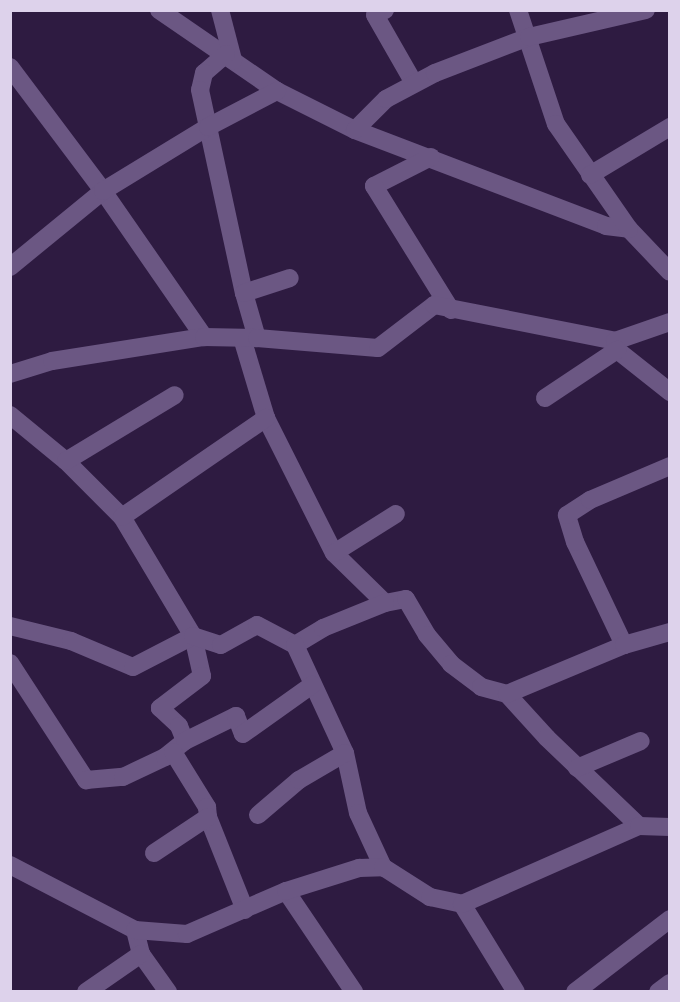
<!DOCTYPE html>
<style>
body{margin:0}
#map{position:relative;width:680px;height:1002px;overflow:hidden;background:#2e1b41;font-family:Rubik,sans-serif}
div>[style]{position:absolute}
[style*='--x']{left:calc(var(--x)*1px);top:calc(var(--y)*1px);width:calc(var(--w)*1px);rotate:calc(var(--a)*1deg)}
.minor>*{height:18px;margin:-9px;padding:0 9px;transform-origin:9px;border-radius:9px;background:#6b5783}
span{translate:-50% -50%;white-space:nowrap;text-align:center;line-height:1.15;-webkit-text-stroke:6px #241136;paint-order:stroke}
.frame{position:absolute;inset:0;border:12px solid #ddd2eb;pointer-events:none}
</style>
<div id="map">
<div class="minor">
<div style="--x:159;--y:10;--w:143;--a:34.5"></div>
<div style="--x:277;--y:91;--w:87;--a:26.6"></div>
<div style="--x:355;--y:130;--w:269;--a:20.9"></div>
<div style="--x:606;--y:226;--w:23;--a:7"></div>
<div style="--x:629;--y:229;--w:59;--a:46.4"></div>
<div style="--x:220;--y:10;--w:52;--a:75.4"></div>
<div style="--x:385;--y:10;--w:11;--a:153"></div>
<div style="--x:375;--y:15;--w:78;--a:60.2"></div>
<div style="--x:518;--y:10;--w:120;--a:71.6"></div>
<div style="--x:556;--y:124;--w:128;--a:55.2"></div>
<div style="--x:226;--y:54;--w:29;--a:139"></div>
<div style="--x:204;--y:73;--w:17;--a:103"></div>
<div style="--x:200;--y:90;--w:208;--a:77.8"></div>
<div style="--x:244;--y:293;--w:47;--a:73.9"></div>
<div style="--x:10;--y:67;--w:155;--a:53.1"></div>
<div style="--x:103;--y:191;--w:178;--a:55.3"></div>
<div style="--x:355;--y:130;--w:44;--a:-45"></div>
<div style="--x:386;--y:99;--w:55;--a:-28"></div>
<div style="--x:435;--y:73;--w:101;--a:-21"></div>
<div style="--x:529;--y:37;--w:120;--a:-13"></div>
<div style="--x:431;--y:157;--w:64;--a:153"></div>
<div style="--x:374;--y:186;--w:146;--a:58.2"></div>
<div style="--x:590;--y:175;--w:93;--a:-31"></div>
<div style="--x:10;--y:267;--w:120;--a:-39.3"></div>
<div style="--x:103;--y:191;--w:123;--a:-31.4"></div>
<div style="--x:208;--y:127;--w:78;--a:-27.6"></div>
<div style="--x:244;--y:293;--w:48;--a:-18.1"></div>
<div style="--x:242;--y:338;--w:84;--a:73.3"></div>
<div style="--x:266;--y:418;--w:151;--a:63.3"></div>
<div style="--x:334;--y:553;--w:71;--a:44.4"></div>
<div style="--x:385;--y:603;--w:21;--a:-11"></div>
<div style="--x:406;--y:599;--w:42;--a:59.7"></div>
<div style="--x:427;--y:635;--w:38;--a:50"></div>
<div style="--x:451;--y:664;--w:38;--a:37"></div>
<div style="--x:481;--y:687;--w:27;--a:15"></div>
<div style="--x:507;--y:694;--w:59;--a:47.7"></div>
<div style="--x:547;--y:738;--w:127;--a:43.7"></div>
<div style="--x:615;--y:341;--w:9;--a:77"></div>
<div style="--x:617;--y:350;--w:68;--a:38.4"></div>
<div style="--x:10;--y:374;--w:44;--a:-17.2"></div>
<div style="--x:52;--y:361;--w:154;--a:-9"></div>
<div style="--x:204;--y:337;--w:53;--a:1.1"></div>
<div style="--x:257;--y:338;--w:121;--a:4.7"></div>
<div style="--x:378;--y:348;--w:71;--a:-37.5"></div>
<div style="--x:434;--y:305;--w:185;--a:11.2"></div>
<div style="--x:615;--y:341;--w:58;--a:-19.1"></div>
<div style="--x:545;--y:398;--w:87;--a:-33.7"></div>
<div style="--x:10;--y:415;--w:72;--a:39.4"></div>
<div style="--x:66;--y:461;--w:79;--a:45"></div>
<div style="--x:122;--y:517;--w:139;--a:59.2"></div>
<div style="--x:193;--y:636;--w:41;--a:77.3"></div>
<div style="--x:202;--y:676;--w:53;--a:142.7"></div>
<div style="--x:160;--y:708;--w:26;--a:43"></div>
<div style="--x:179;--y:726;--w:16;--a:68"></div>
<div style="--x:66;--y:461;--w:127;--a:-31.2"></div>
<div style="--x:122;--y:517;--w:175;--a:-34.5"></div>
<div style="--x:334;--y:553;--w:73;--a:-32.2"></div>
<div style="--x:10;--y:626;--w:63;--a:13.8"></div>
<div style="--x:71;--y:641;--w:67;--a:22.8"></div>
<div style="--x:133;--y:667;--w:68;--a:-27.3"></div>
<div style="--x:193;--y:636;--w:29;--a:18"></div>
<div style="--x:221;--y:645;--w:41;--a:-29.1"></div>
<div style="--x:257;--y:625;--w:43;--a:27.8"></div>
<div style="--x:295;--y:645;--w:33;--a:-31"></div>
<div style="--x:323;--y:628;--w:67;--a:-22"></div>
<div style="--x:295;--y:645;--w:119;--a:65.2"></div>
<div style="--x:345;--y:753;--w:61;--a:77.8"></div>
<div style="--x:358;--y:813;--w:60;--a:65.2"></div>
<div style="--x:624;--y:645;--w:114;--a:-115.4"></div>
<div style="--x:575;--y:542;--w:28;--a:-107"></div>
<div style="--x:567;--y:515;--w:27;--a:-33"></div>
<div style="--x:590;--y:500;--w:87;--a:-23"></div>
<div style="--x:10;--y:663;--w:140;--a:57"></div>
<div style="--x:86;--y:780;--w:37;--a:-5"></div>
<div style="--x:123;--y:777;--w:47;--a:-25.5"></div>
<div style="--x:165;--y:757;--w:26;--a:-39"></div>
<div style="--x:185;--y:741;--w:57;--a:-26.1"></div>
<div style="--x:236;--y:716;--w:19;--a:69"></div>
<div style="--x:243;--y:734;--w:85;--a:-35.4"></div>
<div style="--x:507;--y:694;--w:127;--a:-22.7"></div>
<div style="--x:624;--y:645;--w:48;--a:-15.8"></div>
<div style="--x:173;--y:752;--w:65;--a:58.3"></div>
<div style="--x:207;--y:807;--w:10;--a:84"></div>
<div style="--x:208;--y:817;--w:100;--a:68.3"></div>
<div style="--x:577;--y:768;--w:69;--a:-22.9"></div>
<div style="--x:258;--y:815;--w:54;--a:-40.5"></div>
<div style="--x:299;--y:780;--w:53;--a:-30.4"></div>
<div style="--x:154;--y:853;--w:65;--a:-33.7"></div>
<div style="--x:10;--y:865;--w:141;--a:27.5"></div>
<div style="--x:135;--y:930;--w:25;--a:76"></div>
<div style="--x:141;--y:954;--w:47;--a:54.6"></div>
<div style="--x:286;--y:891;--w:122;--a:56"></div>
<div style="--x:462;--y:904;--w:103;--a:58.5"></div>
<div style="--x:135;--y:930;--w:52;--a:4.4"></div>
<div style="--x:187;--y:934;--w:108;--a:-23.5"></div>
<div style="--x:286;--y:891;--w:77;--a:-17.5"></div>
<div style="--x:359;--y:868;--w:24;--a:-2"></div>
<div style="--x:383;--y:867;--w:56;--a:32.6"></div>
<div style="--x:430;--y:897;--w:33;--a:12"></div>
<div style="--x:462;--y:904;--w:193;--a:-23.8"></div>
<div style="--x:639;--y:826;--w:31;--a:2"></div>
<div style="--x:86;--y:992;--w:67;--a:-34.6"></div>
<div style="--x:575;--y:992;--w:120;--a:-37.5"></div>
<div style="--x:658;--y:992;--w:15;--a:-37"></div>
</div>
<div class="frame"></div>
</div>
